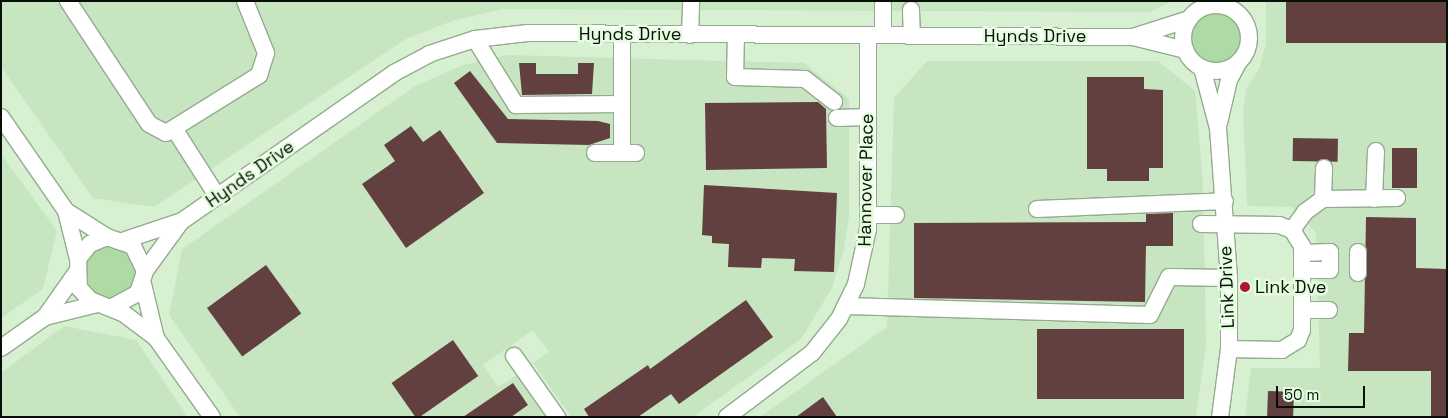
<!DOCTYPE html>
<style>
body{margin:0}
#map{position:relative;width:1448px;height:418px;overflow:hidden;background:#d7f0d2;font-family:"Space Grotesk",sans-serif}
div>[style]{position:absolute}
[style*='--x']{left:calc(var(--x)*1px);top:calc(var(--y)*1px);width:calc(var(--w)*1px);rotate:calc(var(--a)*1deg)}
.built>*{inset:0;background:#c8e5c2}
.green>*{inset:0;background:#aedaa5}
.round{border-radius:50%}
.building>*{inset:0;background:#624040;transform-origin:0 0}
.roads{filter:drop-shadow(1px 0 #94ab8f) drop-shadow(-1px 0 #94ab8f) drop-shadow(0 1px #94ab8f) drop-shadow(0 -1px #94ab8f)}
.minor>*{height:16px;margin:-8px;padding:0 8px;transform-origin:8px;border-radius:8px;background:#fff}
.minor>.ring{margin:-8px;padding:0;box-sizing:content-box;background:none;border:16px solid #fff;border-radius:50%}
.dots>*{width:14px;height:14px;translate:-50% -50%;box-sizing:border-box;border:2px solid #e4fddf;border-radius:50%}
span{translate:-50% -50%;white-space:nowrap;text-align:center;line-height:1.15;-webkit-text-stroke:5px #e4fddf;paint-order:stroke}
.street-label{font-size:18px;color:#070f06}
.poi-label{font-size:18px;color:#070f06}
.left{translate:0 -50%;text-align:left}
.frame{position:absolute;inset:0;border:2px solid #070f06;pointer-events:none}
.scale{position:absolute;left:1276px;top:386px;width:89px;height:22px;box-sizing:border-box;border:2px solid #070f06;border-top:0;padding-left:6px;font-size:15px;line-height:18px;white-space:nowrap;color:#070f06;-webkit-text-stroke:4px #e4fddf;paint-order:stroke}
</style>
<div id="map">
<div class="built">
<div style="clip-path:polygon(1px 1px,1172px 1px,1150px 12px,502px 9px,452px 21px,406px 39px,154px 207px,93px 198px,1px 67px)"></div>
<div style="clip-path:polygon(1266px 1px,1447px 1px,1447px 417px,1245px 417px,1251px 368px,1320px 368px,1316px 233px,1292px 207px,1247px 206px,1243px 109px,1246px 89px,1259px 69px,1266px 44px)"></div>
<div style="clip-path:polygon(507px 55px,804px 63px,849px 99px,849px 217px,844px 249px,832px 288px,801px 339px,693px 417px,571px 417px,533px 363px,549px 352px,533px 330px,483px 365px,498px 387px,517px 375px,545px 417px,240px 417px,169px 315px,182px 249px,415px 86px,463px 65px)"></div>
<div style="clip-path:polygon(927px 61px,1158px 61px,1195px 91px,1203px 183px,1206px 345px,1196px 417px,760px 417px,887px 327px,894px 98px)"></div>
<div style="clip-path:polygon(1px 154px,57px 231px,43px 289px,1px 318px)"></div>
<div style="clip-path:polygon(64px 326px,136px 340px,188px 417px,1px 417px,1px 373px)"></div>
</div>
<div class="green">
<div class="round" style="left:1190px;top:12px;width:52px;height:52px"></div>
<div class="round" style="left:83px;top:246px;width:52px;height:52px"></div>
</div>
<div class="building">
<div style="left:1286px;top:1px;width:161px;height:42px"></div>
<div style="clip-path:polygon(519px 63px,536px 63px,536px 74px,578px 74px,578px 63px,594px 63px,592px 94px,522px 95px)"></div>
<div style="clip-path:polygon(470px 71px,508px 119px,598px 121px,610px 124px,610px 138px,589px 145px,497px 143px,454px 83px)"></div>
<div style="clip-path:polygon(1087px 77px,1144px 77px,1144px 89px,1163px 90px,1163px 168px,1149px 168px,1149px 181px,1107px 181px,1107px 169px,1087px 169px)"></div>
<div style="clip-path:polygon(818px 102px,826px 109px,827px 168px,706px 170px,705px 103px)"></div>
<div style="clip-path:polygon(411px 126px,423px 142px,440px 130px,484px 193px,406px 248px,362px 184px,395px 161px,384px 145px)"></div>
<div style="left:1293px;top:138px;width:45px;height:23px;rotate:1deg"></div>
<div style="left:1392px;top:148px;width:25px;height:40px"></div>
<div style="clip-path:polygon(704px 185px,837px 193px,834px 272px,794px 271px,795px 259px,762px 258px,761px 268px,728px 267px,729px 244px,712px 243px,712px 236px,702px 235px)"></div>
<div style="clip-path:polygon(1173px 213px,1173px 246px,1146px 246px,1145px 302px,914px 298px,914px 223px,1146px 222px,1146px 214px)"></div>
<div style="clip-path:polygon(1366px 217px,1416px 218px,1416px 268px,1447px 269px,1447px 417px,1431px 417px,1431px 371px,1348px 371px,1349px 333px,1364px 333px)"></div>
<div style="left:266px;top:265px;width:60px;height:73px;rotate:54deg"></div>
<div style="clip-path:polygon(746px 300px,773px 337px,679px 404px,671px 394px,638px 417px,589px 417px,584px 409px,648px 365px,650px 369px)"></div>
<div style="left:1184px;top:329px;width:70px;height:147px;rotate:90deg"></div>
<div style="left:453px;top:340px;width:44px;height:75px;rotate:55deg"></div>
<div style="clip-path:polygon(513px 383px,528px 405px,511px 417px,463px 417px)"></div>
<div style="left:1268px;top:391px;width:26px;height:26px;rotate:2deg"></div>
<div style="clip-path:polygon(823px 397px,837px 417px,796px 417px)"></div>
</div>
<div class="roads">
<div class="minor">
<div style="--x:68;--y:1;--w:147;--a:56.6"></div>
<div style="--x:149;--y:124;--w:19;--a:28"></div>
<div style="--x:166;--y:133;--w:110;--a:-31.9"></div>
<div style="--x:259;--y:75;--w:23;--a:-72"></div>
<div style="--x:266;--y:53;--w:56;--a:-112"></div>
<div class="ring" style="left:1183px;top:5px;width:50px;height:50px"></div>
<div style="--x:911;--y:10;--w:26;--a:88"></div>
<div style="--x:622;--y:34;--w:119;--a:90"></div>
<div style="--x:736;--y:34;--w:43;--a:91.3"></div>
<div style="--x:735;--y:77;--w:70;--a:1.6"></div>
<div style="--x:805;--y:79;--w:37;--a:38"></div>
<div style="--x:690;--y:35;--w:34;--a:-88"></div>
<div style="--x:883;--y:35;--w:30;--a:-90"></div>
<div style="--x:1133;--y:37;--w:54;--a:14"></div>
<div style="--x:475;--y:39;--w:78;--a:58.2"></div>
<div style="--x:516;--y:105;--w:106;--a:-0.5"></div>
<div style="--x:1202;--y:68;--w:62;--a:75.1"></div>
<div style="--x:1218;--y:128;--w:150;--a:85.8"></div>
<div style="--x:1229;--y:278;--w:71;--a:90"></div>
<div style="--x:1229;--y:349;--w:69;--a:97.5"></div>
<div style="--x:1;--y:117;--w:114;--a:55.3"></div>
<div style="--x:66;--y:211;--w:49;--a:76"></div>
<div style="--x:837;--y:118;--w:31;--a:-2"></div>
<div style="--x:1219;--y:123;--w:44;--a:-76.9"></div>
<div style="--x:1229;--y:80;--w:21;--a:-62"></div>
<div style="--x:175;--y:130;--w:78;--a:57.5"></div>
<div style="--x:595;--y:153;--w:41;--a:0"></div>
<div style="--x:1323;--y:199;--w:74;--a:-0.8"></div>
<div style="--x:1374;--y:199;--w:48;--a:-87.6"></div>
<div style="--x:1037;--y:209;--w:188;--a:-2.4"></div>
<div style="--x:66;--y:211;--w:49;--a:32.4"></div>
<div style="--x:869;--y:215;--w:27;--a:0"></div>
<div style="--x:1201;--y:224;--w:78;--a:0.7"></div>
<div style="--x:1279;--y:225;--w:14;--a:21"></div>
<div style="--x:1292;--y:230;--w:19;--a:58"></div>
<div style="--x:1302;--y:246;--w:84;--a:90"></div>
<div style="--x:1302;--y:330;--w:11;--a:112"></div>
<div style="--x:1298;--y:340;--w:19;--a:148"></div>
<div style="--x:1282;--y:350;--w:53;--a:-178.9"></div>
<div style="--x:1292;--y:230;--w:22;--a:-54"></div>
<div style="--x:1305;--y:212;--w:22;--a:-36"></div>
<div style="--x:1323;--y:199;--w:31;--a:-88"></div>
<div style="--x:125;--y:240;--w:60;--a:-18.4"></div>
<div style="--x:182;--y:221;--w:259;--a:-34.9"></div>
<div style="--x:394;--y:73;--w:40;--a:-28"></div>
<div style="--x:429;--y:54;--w:48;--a:-18.1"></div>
<div style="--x:475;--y:39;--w:53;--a:-6.5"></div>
<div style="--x:528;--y:33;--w:605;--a:0.38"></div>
<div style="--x:1133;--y:37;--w:59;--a:-17.8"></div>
<div style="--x:1358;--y:252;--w:21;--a:90"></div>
<div style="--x:1303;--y:270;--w:27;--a:0"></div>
<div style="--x:1330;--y:270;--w:18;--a:-90"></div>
<div style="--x:1330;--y:252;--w:27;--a:178"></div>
<div style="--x:145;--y:271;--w:59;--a:-53.9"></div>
<div style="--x:143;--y:284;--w:56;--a:76.5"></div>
<div style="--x:156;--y:338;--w:97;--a:54.7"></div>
<div style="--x:847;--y:306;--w:303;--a:1.7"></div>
<div style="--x:1150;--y:315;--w:42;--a:-63.4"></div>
<div style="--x:1169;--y:277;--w:60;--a:1"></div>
<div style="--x:112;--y:307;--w:30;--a:-28"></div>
<div style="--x:138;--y:293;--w:23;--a:-72"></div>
<div style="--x:145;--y:271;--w:28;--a:-116"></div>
<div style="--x:133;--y:246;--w:28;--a:-161"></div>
<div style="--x:107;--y:237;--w:18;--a:158"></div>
<div style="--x:90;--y:244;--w:19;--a:129"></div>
<div style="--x:78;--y:259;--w:29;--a:88"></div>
<div style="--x:79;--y:288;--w:16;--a:47"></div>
<div style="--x:90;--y:300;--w:35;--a:22"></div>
<div style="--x:123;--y:313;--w:41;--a:37.1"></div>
<div style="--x:1302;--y:310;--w:27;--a:0"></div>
<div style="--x:45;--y:317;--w:54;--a:-54.8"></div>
<div style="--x:1;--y:348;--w:54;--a:-35.2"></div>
<div style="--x:45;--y:317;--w:54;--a:-14"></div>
<div style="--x:514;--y:356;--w:75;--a:54.8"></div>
<div style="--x:727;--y:417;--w:106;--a:-37"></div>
<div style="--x:812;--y:353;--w:43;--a:-51.5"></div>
<div style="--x:839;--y:319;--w:39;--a:-64"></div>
<div style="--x:856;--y:284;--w:56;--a:-77.7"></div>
<div style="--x:868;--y:229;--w:194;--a:-90"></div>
</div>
</div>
<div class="dots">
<div style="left:1245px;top:287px;background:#ab1632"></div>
</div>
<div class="street-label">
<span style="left:630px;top:34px">Hynds Drive</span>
<span style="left:1035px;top:36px">Hynds Drive</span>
<span style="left:250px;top:174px;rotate:-35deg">Hynds Drive</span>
<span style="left:866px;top:180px;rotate:-89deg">Hannover Place</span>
<span style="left:1227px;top:287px;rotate:-92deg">Link Drive</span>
</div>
<div class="poi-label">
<span class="left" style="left:1255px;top:287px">Link Dve</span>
</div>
<div class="frame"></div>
<div class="scale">50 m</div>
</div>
